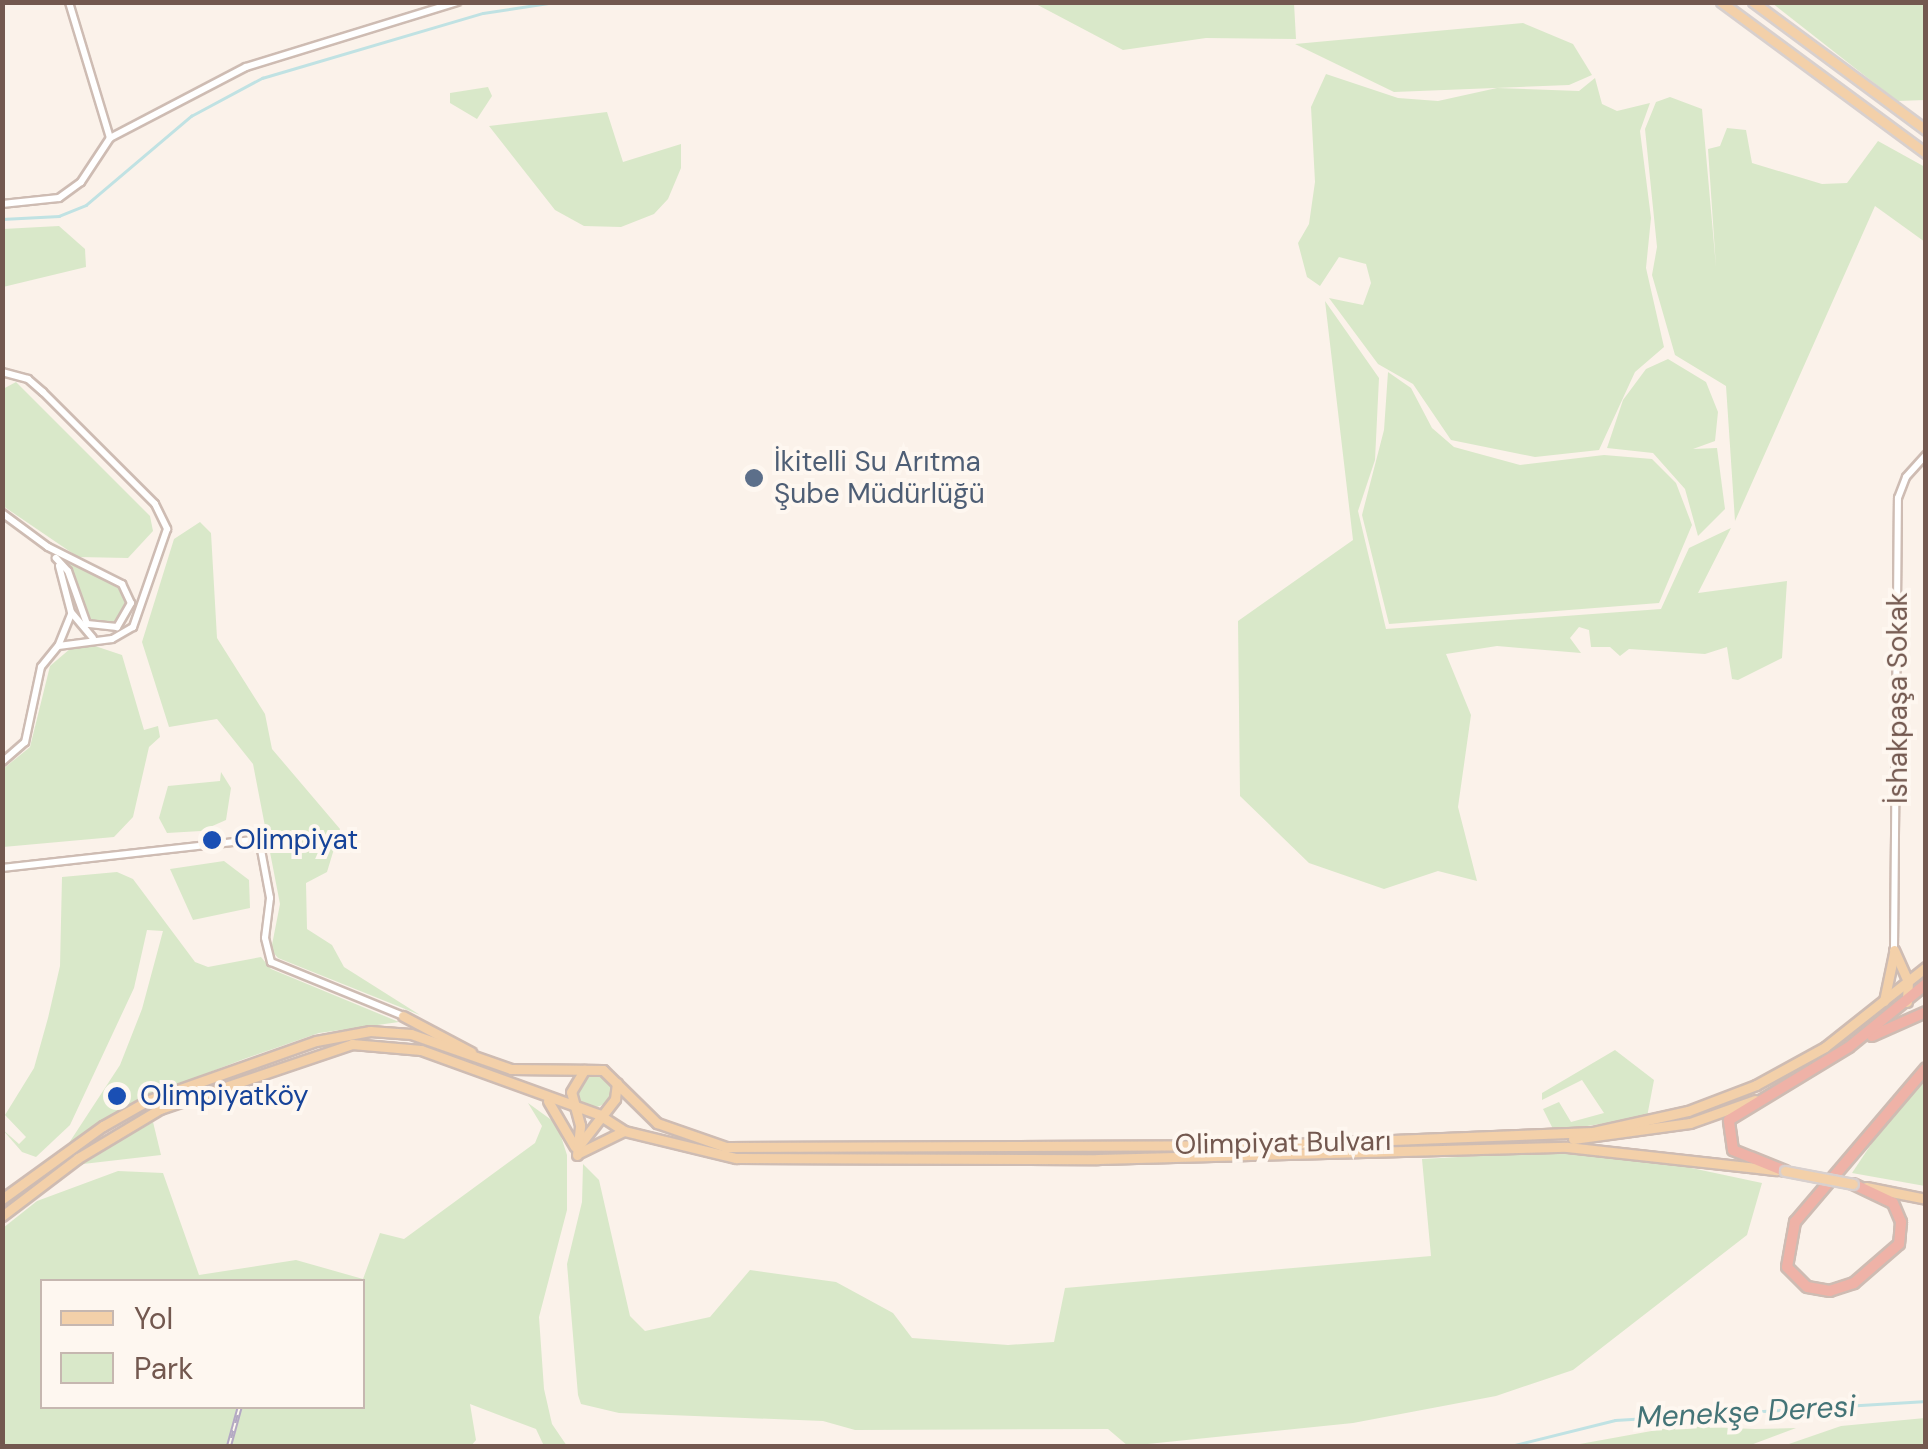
<!DOCTYPE html>
<meta charset="utf-8">
<style>
body{margin:0}
#map{position:relative;width:1928px;height:1449px;overflow:hidden;background:#fbf2ea;font-family:"DM Sans",sans-serif}
div>[style]{position:absolute}
[style*='--x']{left:calc(var(--x)*1px);top:calc(var(--y)*1px);width:calc(var(--w)*1px);rotate:calc(var(--a)*1deg)}
.green>*{inset:0;background:#d9e8c9}
.round{border-radius:50%}
.stream>*{height:2.5px;margin:-1.25px;padding:0 1.25px;transform-origin:1.25px;border-radius:1.25px;background:#c0e2e3}
.roads{filter:drop-shadow(2px 0 #cebcb3) drop-shadow(-2px 0 #cebcb3) drop-shadow(0 2px #cebcb3) drop-shadow(0 -2px #cebcb3)}
.minor>*{height:6px;margin:-3px;padding:0 3px;transform-origin:3px;border-radius:3px;background:#fff}
.major>*{height:9px;margin:-4.5px;padding:0 4.5px;transform-origin:4.5px;border-radius:4.5px;background:#f3d0a9}
.highway>*{height:10px;margin:-5px;padding:0 5px;transform-origin:5px;border-radius:5px;background:#efb2a7}
.rail>*{height:6px;margin-top:-3px;transform-origin:0;background:repeating-linear-gradient(90deg,#fef7f0 0 8px,#b4a8c4 0 16px);box-sizing:border-box;border-block:2px solid #b4a8c4}
.bridges{filter:drop-shadow(2px 0 #d8d0ce) drop-shadow(-2px 0 #d8d0ce) drop-shadow(0 2px #d8d0ce) drop-shadow(0 -2px #d8d0ce)}
.major-bridge>*{height:9px;margin:-4.5px;padding:0 4.5px;transform-origin:4.5px;border-radius:4.5px;background:#f3d0a9}
.dots>*{width:28px;height:28px;translate:-50% -50%;box-sizing:border-box;border:5px solid #fef7f0;border-radius:50%}
span{translate:-50% -50%;white-space:nowrap;text-align:center;line-height:1.15;-webkit-text-stroke:8px #fef7f0;paint-order:stroke}
.service-label{font-size:28px;color:#4e5e75}
.left{translate:0 -50%;text-align:left}
.street-label{font-size:28px;color:#73584f}
.transit-label{font-size:28px;color:#164399}
.water-label{font-size:30px;color:#447477;font-style:italic}
.frame{position:absolute;inset:0;border:5px solid #73584f;pointer-events:none}
.legend{position:absolute;left:40px;top:1279px;width:325px;height:130px;box-sizing:border-box;background:#fef7f0;border:2px solid #c6b7b0;margin:0;padding:12px 18px;list-style:none;font-size:30px;color:#73584f}
.legend li{display:flex;align-items:center;gap:20px;height:50px}
.legend b{width:50px;border:2px solid #c6b7b0}
</style>
<div id="map">
<div class="green">
<div style="clip-path:polygon(1034px 3px,1294px 3px,1296px 39px,1206px 38px,1123px 50px)"></div>
<div style="clip-path:polygon(1772px 3px,1925px 3px,1925px 100px,1897px 101px)"></div>
<div style="clip-path:polygon(1523px 23px,1573px 44px,1592px 75px,1569px 85px,1394px 92px,1295px 44px)"></div>
<div style="clip-path:polygon(1326px 74px,1398px 98px,1438px 101px,1497px 88px,1579px 91px,1595px 78px,1602px 104px,1617px 111px,1650px 103px,1640px 131px,1651px 218px,1646px 268px,1664px 347px,1635px 372px,1599px 450px,1535px 457px,1451px 440px,1413px 384px,1378px 364px,1329px 298px,1363px 305px,1371px 283px,1366px 264px,1339px 257px,1320px 286px,1307px 277px,1298px 243px,1309px 224px,1315px 182px,1311px 107px)"></div>
<div style="clip-path:polygon(488px 87px,492px 96px,477px 119px,450px 103px,450px 93px)"></div>
<div style="clip-path:polygon(1670px 97px,1702px 109px,1716px 267px,1708px 149px,1720px 146px,1727px 128px,1746px 130px,1752px 163px,1822px 184px,1847px 183px,1878px 141px,1925px 167px,1925px 242px,1875px 206px,1735px 521px,1726px 386px,1675px 355px,1652px 275px,1657px 247px,1645px 129px,1656px 102px)"></div>
<div style="clip-path:polygon(607px 112px,623px 162px,681px 144px,681px 168px,668px 199px,654px 214px,621px 227px,584px 226px,555px 210px,489px 126px)"></div>
<div style="clip-path:polygon(59px 226px,85px 249px,86px 267px,3px 287px,3px 229px)"></div>
<div style="clip-path:polygon(1325px 301px,1379px 378px,1375px 460px,1358px 511px,1386px 629px,1661px 609px,1689px 548px,1731px 528px,1698px 593px,1787px 581px,1782px 658px,1738px 680px,1732px 679px,1727px 647px,1705px 654px,1629px 649px,1620px 656px,1610px 647px,1591px 647px,1589px 630px,1579px 627px,1570px 638px,1581px 653px,1497px 646px,1446px 654px,1471px 715px,1458px 807px,1477px 881px,1438px 871px,1384px 889px,1309px 863px,1240px 796px,1238px 621px,1353px 540px)"></div>
<div style="clip-path:polygon(1668px 359px,1706px 382px,1718px 412px,1715px 441px,1693px 449px,1717px 448px,1725px 509px,1698px 536px,1685px 489px,1653px 453px,1607px 448px,1623px 400px,1646px 369px)"></div>
<div style="clip-path:polygon(1388px 372px,1411px 388px,1432px 428px,1454px 447px,1520px 465px,1604px 455px,1652px 459px,1676px 483px,1692px 525px,1659px 603px,1389px 624px,1362px 515px,1384px 430px)"></div>
<div style="clip-path:polygon(16px 382px,150px 516px,153px 531px,128px 558px,78px 557px,3px 506px,3px 389px)"></div>
<div style="clip-path:polygon(200px 522px,211px 533px,217px 638px,265px 714px,272px 749px,340px 829px,327px 872px,306px 883px,307px 929px,332px 945px,344px 967px,420px 1015px,278px 958px,271px 950px,280px 904px,253px 764px,217px 719px,169px 727px,142px 642px,174px 539px)"></div>
<div style="clip-path:polygon(60px 556px,120px 589px,126px 606px,118px 621px,95px 624px,87px 619px)"></div>
<div style="clip-path:polygon(92px 645px,122px 655px,144px 730px,158px 726px,160px 737px,149px 747px,133px 817px,114px 837px,3px 847px,3px 769px,30px 747px,50px 666px,71px 648px)"></div>
<div style="clip-path:polygon(221px 772px,231px 788px,226px 820px,201px 831px,167px 833px,159px 818px,168px 786px,220px 781px)"></div>
<div style="clip-path:polygon(224px 861px,249px 880px,250px 908px,193px 920px,170px 869px)"></div>
<div style="clip-path:polygon(117px 872px,133px 879px,195px 962px,208px 967px,261px 957px,271px 969px,399px 1022px,319px 1033px,244px 1059px,163px 1090px,67px 1146px,120px 1065px,142px 1009px,163px 931px,147px 930px,134px 988px,70px 1125px,36px 1157px,22px 1152px,2px 1129px,19px 1144px,26px 1137px,5px 1115px,34px 1068px,48px 1018px,60px 966px,62px 877px)"></div>
<div style="clip-path:polygon(1615px 1050px,1654px 1080px,1647px 1117px,1554px 1131px,1543px 1109px,1559px 1102px,1571px 1122px,1604px 1113px,1582px 1080px,1542px 1100px,1542px 1093px)"></div>
<div class="round" style="left:577px;top:1073px;width:34px;height:34px"></div>
<div style="clip-path:polygon(1925px 1078px,1925px 1186px,1852px 1173px,1876px 1137px)"></div>
<div style="clip-path:polygon(evenodd,528px 1103px,557px 1124px,567px 1155px,567px 1210px,539px 1317px,544px 1389px,552px 1424px,567px 1446px,544px 1446px,536px 1429px,470px 1404px,476px 1440px,471px 1446px,3px 1446px,3px 1228px,37px 1201px,118px 1171px,163px 1173px,199px 1275px,296px 1260px,363px 1279px,380px 1233px,404px 1239px,535px 1143px,542px 1126px,528px 1103px,42px 1282px,362px 1282px,362px 1406px,42px 1406px,42px 1282px)"></div>
<div style="clip-path:polygon(153px 1122px,161px 1155px,83px 1164px,119px 1139px)"></div>
<div style="clip-path:polygon(1602px 1149px,1762px 1183px,1747px 1235px,1573px 1370px,1496px 1396px,1353px 1423px,1128px 1446px,1108px 1429px,855px 1430px,823px 1421px,619px 1413px,581px 1404px,578px 1395px,567px 1264px,582px 1202px,583px 1164px,599px 1180px,630px 1316px,645px 1331px,710px 1317px,750px 1270px,836px 1282px,893px 1313px,912px 1338px,1008px 1345px,1054px 1342px,1065px 1288px,1431px 1256px,1422px 1159px)"></div>
<div style="clip-path:polygon(1925px 1418px,1925px 1446px,1783px 1446px,1841px 1426px)"></div>
<div style="clip-path:polygon(1679px 1426px,1755px 1429px,1796px 1428px,1748px 1446px,1569px 1446px)"></div>
</div>
<div class="stream">
<div style="--x:1802;--y:2;--w:35;--a:0"></div>
<div style="--x:2;--y:219;--w:57;--a:-3"></div>
<div style="--x:59;--y:216;--w:29;--a:-22"></div>
<div style="--x:86;--y:205;--w:138;--a:-40.3"></div>
<div style="--x:191;--y:116;--w:81;--a:-28.2"></div>
<div style="--x:262;--y:78;--w:230;--a:-16.4"></div>
<div style="--x:483;--y:13;--w:74;--a:-8.6"></div>
<div style="--x:1511;--y:1446;--w:107;--a:-14"></div>
<div style="--x:1615;--y:1420;--w:312;--a:-3.5"></div>
</div>
<div class="roads">
<div class="minor">
<div style="--x:110;--y:138;--w:153;--a:-27.6"></div>
<div style="--x:246;--y:67;--w:221;--a:-17.1"></div>
<div style="--x:2;--y:204;--w:57;--a:-6"></div>
<div style="--x:59;--y:198;--w:27;--a:-36"></div>
<div style="--x:81;--y:182;--w:53;--a:-56.6"></div>
<div style="--x:110;--y:138;--w:142;--a:-106.8"></div>
<div style="--x:2;--y:372;--w:27;--a:15"></div>
<div style="--x:28;--y:379;--w:20;--a:41"></div>
<div style="--x:43;--y:392;--w:158;--a:45"></div>
<div style="--x:155;--y:504;--w:28;--a:64"></div>
<div style="--x:167;--y:529;--w:104;--a:109.1"></div>
<div style="--x:133;--y:627;--w:24;--a:150"></div>
<div style="--x:112;--y:639;--w:54;--a:172.6"></div>
<div style="--x:58;--y:646;--w:27;--a:129"></div>
<div style="--x:41;--y:667;--w:77;--a:102"></div>
<div style="--x:25;--y:742;--w:30;--a:139"></div>
<div style="--x:2;--y:513;--w:57;--a:36.5"></div>
<div style="--x:48;--y:547;--w:83;--a:26.6"></div>
<div style="--x:122;--y:584;--w:21;--a:65"></div>
<div style="--x:131;--y:603;--w:28;--a:120"></div>
<div style="--x:117;--y:627;--w:30;--a:-174"></div>
<div style="--x:87;--y:624;--w:56;--a:-109.7"></div>
<div style="--x:68;--y:571;--w:18;--a:-133"></div>
<div style="--x:59;--y:566;--w:48;--a:75.4"></div>
<div style="--x:71;--y:612;--w:34;--a:50"></div>
<div style="--x:59;--y:644;--w:32;--a:-68"></div>
<div style="--x:2;--y:868;--w:259;--a:-6.4"></div>
<div style="--x:259;--y:839;--w:60;--a:79.4"></div>
<div style="--x:270;--y:898;--w:40;--a:97.1"></div>
<div style="--x:265;--y:938;--w:25;--a:76"></div>
<div style="--x:271;--y:962;--w:143;--a:22.2"></div>
<div style="--x:1894;--y:950;--w:452;--a:-89.5"></div>
<div style="--x:1898;--y:498;--w:22;--a:-69"></div>
<div style="--x:1906;--y:477;--w:30;--a:-48"></div>
</div>
<div class="major">
<div style="--x:1894;--y:950;--w:34;--a:66"></div>
<div style="--x:1908;--y:981;--w:21;--a:93"></div>
<div style="--x:1884;--y:1001;--w:49;--a:-78.2"></div>
<div style="--x:403;--y:1016;--w:77;--a:27.9"></div>
<div style="--x:548;--y:1101;--w:53;--a:59.6"></div>
<div style="--x:1573;--y:1139;--w:118;--a:-7.8"></div>
<div style="--x:1690;--y:1123;--w:69;--a:-19.5"></div>
<div style="--x:581;--y:1143;--w:56;--a:-52.3"></div>
<div style="--x:615;--y:1099;--w:16;--a:-83"></div>
<div style="--x:579;--y:1153;--w:50;--a:-26.1"></div>
<div style="--x:577;--y:1155;--w:30;--a:-84"></div>
<div style="--x:580;--y:1125;--w:34;--a:-105"></div>
<div style="--x:571;--y:1092;--w:26;--a:-59"></div>
<div style="--x:1866;--y:1187;--w:61;--a:11.3"></div>
<div style="--x:2;--y:1199;--w:125;--a:-35.9"></div>
<div style="--x:103;--y:1126;--w:53;--a:-29.5"></div>
<div style="--x:149;--y:1100;--w:177;--a:-19.5"></div>
<div style="--x:316;--y:1041;--w:55;--a:-10.5"></div>
<div style="--x:370;--y:1031;--w:41;--a:4.2"></div>
<div style="--x:411;--y:1034;--w:106;--a:19.3"></div>
<div style="--x:511;--y:1069;--w:92;--a:0.6"></div>
<div style="--x:603;--y:1070;--w:76;--a:44.5"></div>
<div style="--x:657;--y:1123;--w:73;--a:19.2"></div>
<div style="--x:726;--y:1147;--w:541;--a:-0.21"></div>
<div style="--x:1267;--y:1145;--w:326;--a:-2.3"></div>
<div style="--x:1593;--y:1132;--w:97;--a:-12.5"></div>
<div style="--x:1688;--y:1111;--w:73;--a:-20.9"></div>
<div style="--x:1756;--y:1085;--w:79;--a:-28.8"></div>
<div style="--x:1825;--y:1047;--w:129;--a:-38.4"></div>
<div style="--x:2;--y:1216;--w:96;--a:-37.3"></div>
<div style="--x:78;--y:1158;--w:96;--a:-30.9"></div>
<div style="--x:160;--y:1109;--w:203;--a:-18.7"></div>
<div style="--x:352;--y:1044;--w:69;--a:5"></div>
<div style="--x:421;--y:1050;--w:188;--a:19.9"></div>
<div style="--x:598;--y:1114;--w:31;--a:33"></div>
<div style="--x:624;--y:1131;--w:115;--a:13.6"></div>
<div style="--x:736;--y:1158;--w:362;--a:0.2"></div>
<div style="--x:1098;--y:1159;--w:469;--a:-1.5"></div>
<div style="--x:1567;--y:1147;--w:211;--a:6.3"></div>
</div>
<div class="highway">
<div style="--x:1872;--y:1036;--w:59;--a:-24"></div>
<div style="--x:1785;--y:1171;--w:56;--a:-158"></div>
<div style="--x:1733;--y:1150;--w:30;--a:-98"></div>
<div style="--x:1729;--y:1120;--w:140;--a:-31.3"></div>
<div style="--x:1849;--y:1047;--w:99;--a:-39.3"></div>
<div style="--x:1853;--y:1184;--w:44;--a:25.4"></div>
<div style="--x:1893;--y:1203;--w:21;--a:67"></div>
<div style="--x:1901;--y:1222;--w:22;--a:95"></div>
<div style="--x:1899;--y:1244;--w:60;--a:139.1"></div>
<div style="--x:1854;--y:1283;--w:25;--a:162"></div>
<div style="--x:1830;--y:1291;--w:23;--a:-170"></div>
<div style="--x:1807;--y:1287;--w:28;--a:-135"></div>
<div style="--x:1787;--y:1267;--w:46;--a:-79.9"></div>
<div style="--x:1795;--y:1222;--w:202;--a:-49.6"></div>
</div>
</div>
<div class="rail">
<div style="--x:229;--y:1446;--w:41;--a:-74.6"></div>
</div>
<div class="bridges">
<div class="major-bridge">
<div style="--x:1721;--y:2;--w:255;--a:36.4"></div>
<div style="--x:1753;--y:2;--w:215;--a:36.5"></div>
<div style="--x:1785;--y:1171;--w:69;--a:10.8"></div>
</div>
</div>
<div class="dots">
<div style="left:754px;top:478px;background:#5c6f8a"></div>
<div style="left:212px;top:840px;background:#1a4fb4"></div>
<div style="left:117px;top:1096px;background:#1a4fb4"></div>
</div>
<div class="service-label">
<span class="left" style="left:774px;top:478px">İkitelli Su Arıtma<br>Şube Müdürlüğü</span>
</div>
<div class="street-label">
<span style="left:1898px;top:698px;rotate:-90deg">İshakpaşa Sokak</span>
<span style="left:1283px;top:1143px;rotate:-1deg">Olimpiyat Bulvarı</span>
</div>
<div class="transit-label">
<span class="left" style="left:234px;top:840px">Olimpiyat</span>
<span class="left" style="left:140px;top:1096px">Olimpiyatköy</span>
</div>
<div class="water-label">
<span style="left:1746px;top:1412px;rotate:-3deg">Menekşe Deresi</span>
</div>
<div class="frame"></div>
<ul class="legend">
<li><b style="height:12px;background:#f3d0a9"></b>Yol</li>
<li><b style="height:28px;background:#d9e8c9"></b>Park</li>
</ul>
</div>
